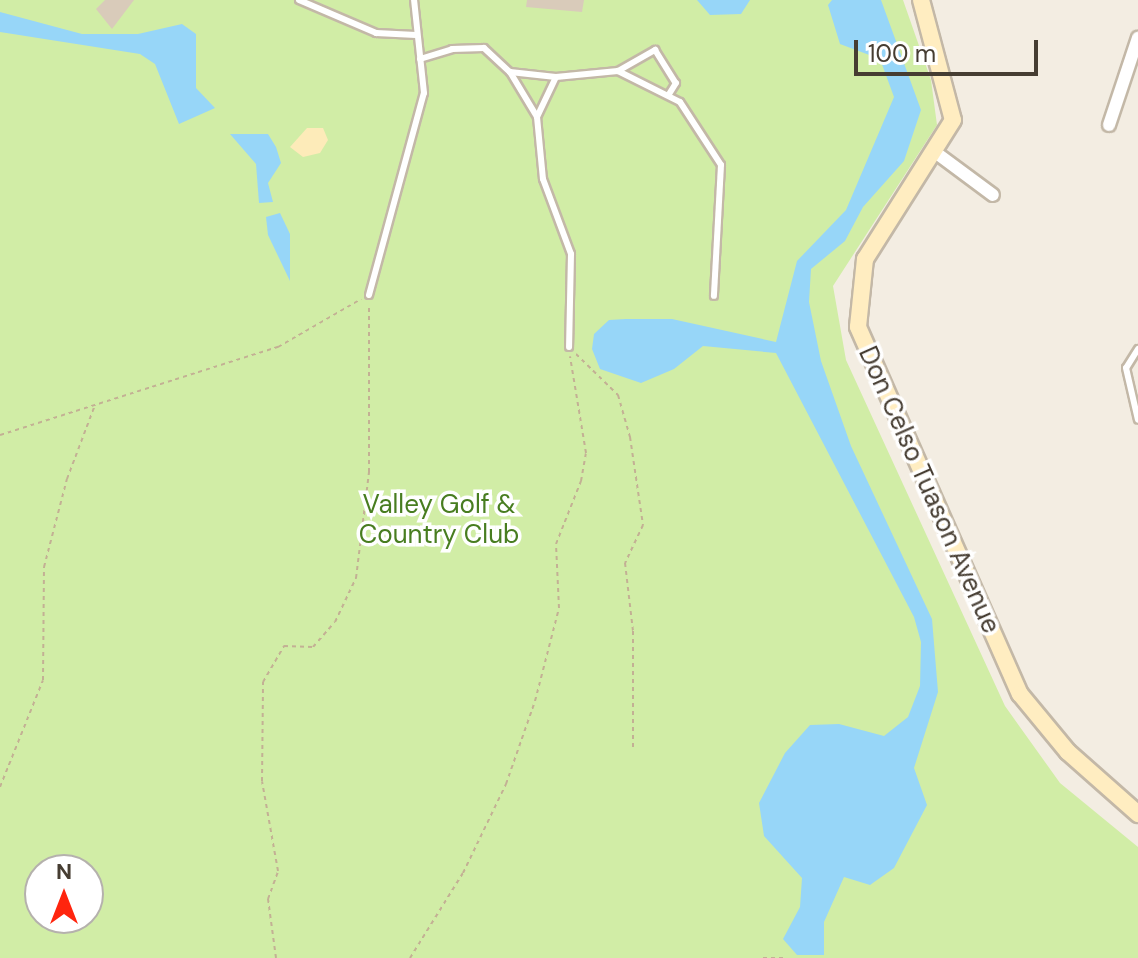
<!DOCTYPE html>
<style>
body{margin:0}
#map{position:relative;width:1138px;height:958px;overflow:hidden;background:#f3ede2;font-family:"DM Sans",sans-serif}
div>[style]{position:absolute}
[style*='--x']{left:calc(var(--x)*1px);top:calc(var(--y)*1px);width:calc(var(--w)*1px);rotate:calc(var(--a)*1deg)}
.green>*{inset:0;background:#d1eda6}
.sand>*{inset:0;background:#fdebb9}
.water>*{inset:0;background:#97d6f8}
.building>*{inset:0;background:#d9cbba}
.path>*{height:2px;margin-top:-1px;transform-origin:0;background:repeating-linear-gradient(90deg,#c3b094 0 4px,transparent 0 8px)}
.roads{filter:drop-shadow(2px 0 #c3b8a7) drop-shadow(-2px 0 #c3b8a7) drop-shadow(0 2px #c3b8a7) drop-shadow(0 -2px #c3b8a7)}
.lane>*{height:6px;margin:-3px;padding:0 3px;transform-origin:3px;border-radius:3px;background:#fff}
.street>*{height:12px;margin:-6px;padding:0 6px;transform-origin:6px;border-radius:6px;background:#fff}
.secondary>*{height:16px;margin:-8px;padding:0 8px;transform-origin:8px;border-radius:8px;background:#ffedc1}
span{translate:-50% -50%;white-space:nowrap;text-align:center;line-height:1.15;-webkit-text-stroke:7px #fff;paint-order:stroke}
.street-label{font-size:26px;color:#463d32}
.park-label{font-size:26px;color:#487d20}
.north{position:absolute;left:24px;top:854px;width:80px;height:80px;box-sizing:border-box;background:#fff;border:2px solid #b5b1ad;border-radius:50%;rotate:0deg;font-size:22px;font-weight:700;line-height:32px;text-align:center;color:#463d32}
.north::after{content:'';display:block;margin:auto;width:28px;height:36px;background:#ff250e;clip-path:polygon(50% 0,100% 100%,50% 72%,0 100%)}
.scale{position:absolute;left:854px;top:40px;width:184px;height:36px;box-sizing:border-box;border:4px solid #463d32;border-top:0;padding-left:10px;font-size:24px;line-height:28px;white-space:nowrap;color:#463d32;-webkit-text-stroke:6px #fff;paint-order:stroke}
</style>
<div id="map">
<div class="green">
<div style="clip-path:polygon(evenodd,0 0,903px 0,931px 80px,937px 125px,833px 286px,846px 360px,1005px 706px,1060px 783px,1138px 847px,1138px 958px,0 958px,0 0,40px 870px,88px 870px,88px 918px,40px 918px,40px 870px)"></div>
</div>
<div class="sand">
<div style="clip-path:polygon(307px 128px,323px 128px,328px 140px,320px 153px,303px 157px,290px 147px)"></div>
</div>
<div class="water">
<div style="clip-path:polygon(697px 0,750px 0,741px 14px,710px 15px)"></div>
<div style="clip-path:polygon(832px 0,881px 0,921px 110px,904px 161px,863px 207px,845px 241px,811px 269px,809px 302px,821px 361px,851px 446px,932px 619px,938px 692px,914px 768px,927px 805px,894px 868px,870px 885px,844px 877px,824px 922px,824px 955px,797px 955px,783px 939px,800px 907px,802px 878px,764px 836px,759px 803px,785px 753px,810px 725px,839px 724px,884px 736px,908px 717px,920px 686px,921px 642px,914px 617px,776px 353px,703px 346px,674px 369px,641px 383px,600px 369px,592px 349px,594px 334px,609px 320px,626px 319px,672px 319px,776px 342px,797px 261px,846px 210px,894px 97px,880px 59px,840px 44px,828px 5px)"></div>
<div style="clip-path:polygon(0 12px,82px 34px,138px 34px,182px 24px,196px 34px,196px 88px,215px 108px,179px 124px,155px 64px,140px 54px,0 32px)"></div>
<div style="clip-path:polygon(230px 134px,268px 134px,276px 147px,281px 163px,268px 183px,273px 202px,259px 203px,256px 164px)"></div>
<div style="clip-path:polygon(280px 213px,290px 234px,290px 281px,268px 235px,266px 217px)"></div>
</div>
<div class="building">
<div style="clip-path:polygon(105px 0,134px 0,112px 29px,96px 9px)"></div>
<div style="clip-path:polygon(527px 0,584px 0,582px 12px,526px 7px)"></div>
</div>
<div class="path">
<div style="--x:576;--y:354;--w:59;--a:44.3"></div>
<div style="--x:618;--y:395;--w:44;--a:74.1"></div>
<div style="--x:630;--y:437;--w:89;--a:81.6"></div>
<div style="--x:643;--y:525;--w:42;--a:115.3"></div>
<div style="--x:625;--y:563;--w:68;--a:83.3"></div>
<div style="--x:633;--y:631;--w:117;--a:90"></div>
<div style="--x:0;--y:435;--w:292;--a:-17.6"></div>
<div style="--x:278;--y:347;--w:96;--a:-30"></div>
<div style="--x:0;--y:787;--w:115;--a:-68.1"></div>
<div style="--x:43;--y:680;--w:113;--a:-89.5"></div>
<div style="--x:44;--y:567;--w:91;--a:-75.4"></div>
<div style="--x:67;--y:479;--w:79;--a:-69.3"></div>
<div style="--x:276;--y:958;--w:60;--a:-97.7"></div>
<div style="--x:268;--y:899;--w:30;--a:-70"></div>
<div style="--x:278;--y:871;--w:91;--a:-100.1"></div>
<div style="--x:262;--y:781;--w:99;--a:-89.4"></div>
<div style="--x:263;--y:682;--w:42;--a:-59.7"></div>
<div style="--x:284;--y:646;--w:29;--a:2"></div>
<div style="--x:313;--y:647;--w:33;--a:-49"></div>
<div style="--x:335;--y:622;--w:49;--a:-64.5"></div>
<div style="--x:356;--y:578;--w:107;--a:-83"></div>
<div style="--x:369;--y:472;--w:166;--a:-90"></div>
<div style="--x:410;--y:958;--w:100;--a:-58.1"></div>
<div style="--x:463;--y:873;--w:99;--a:-64.2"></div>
<div style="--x:506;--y:784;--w:88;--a:-70.7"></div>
<div style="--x:535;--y:701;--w:96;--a:-75.5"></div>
<div style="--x:559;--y:608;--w:64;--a:-92.7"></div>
<div style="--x:556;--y:544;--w:68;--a:-68.4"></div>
<div style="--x:581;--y:481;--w:28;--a:-80"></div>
<div style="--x:586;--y:453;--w:98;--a:-99.4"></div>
<div style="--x:763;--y:958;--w:22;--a:0"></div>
</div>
<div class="roads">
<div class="lane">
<div style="--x:299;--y:0;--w:84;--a:23.2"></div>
<div style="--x:376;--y:33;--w:40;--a:2.9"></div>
<div style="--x:420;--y:59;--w:34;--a:-17"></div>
<div style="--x:452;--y:49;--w:32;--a:-2"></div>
<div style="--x:484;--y:48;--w:35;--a:43"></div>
<div style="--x:510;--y:72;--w:52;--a:59"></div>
<div style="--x:537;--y:117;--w:62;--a:84.5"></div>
<div style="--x:543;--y:179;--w:80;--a:69.5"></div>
<div style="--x:571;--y:254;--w:93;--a:91.2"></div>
<div style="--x:618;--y:71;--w:43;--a:-29.6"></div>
<div style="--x:655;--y:50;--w:39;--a:58"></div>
<div style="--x:676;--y:83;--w:13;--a:122"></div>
<div style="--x:510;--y:72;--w:46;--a:6.2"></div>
<div style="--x:556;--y:77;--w:62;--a:-5.5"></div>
<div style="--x:618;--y:71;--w:69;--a:26.6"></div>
<div style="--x:680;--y:102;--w:75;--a:56.9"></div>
<div style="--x:721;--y:165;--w:131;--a:93.1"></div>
<div style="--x:537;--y:117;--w:44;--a:-64.6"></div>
<div style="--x:369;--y:295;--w:209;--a:-74.8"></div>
<div style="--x:424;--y:93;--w:94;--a:-96.1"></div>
<div style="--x:1138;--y:349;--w:22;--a:122"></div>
<div style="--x:1126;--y:368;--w:53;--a:77"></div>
</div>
<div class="street">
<div style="--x:1109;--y:125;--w:92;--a:-71.6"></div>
<div style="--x:935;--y:152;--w:72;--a:36.6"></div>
</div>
<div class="secondary">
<div style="--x:921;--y:0;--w:124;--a:75.1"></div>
<div style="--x:953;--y:120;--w:165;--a:122.3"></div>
<div style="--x:865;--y:259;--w:68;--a:95.9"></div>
<div style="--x:858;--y:327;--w:401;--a:66.2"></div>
<div style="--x:1020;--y:694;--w:75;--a:50.4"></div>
<div style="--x:1068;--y:752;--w:94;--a:41.5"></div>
</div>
</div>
<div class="street-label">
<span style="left:929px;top:490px;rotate:66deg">Don Celso Tuason Avenue</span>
</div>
<div class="park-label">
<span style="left:439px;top:520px">Valley Golf &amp;<br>Country Club</span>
</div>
<div class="north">N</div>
<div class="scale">100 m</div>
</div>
